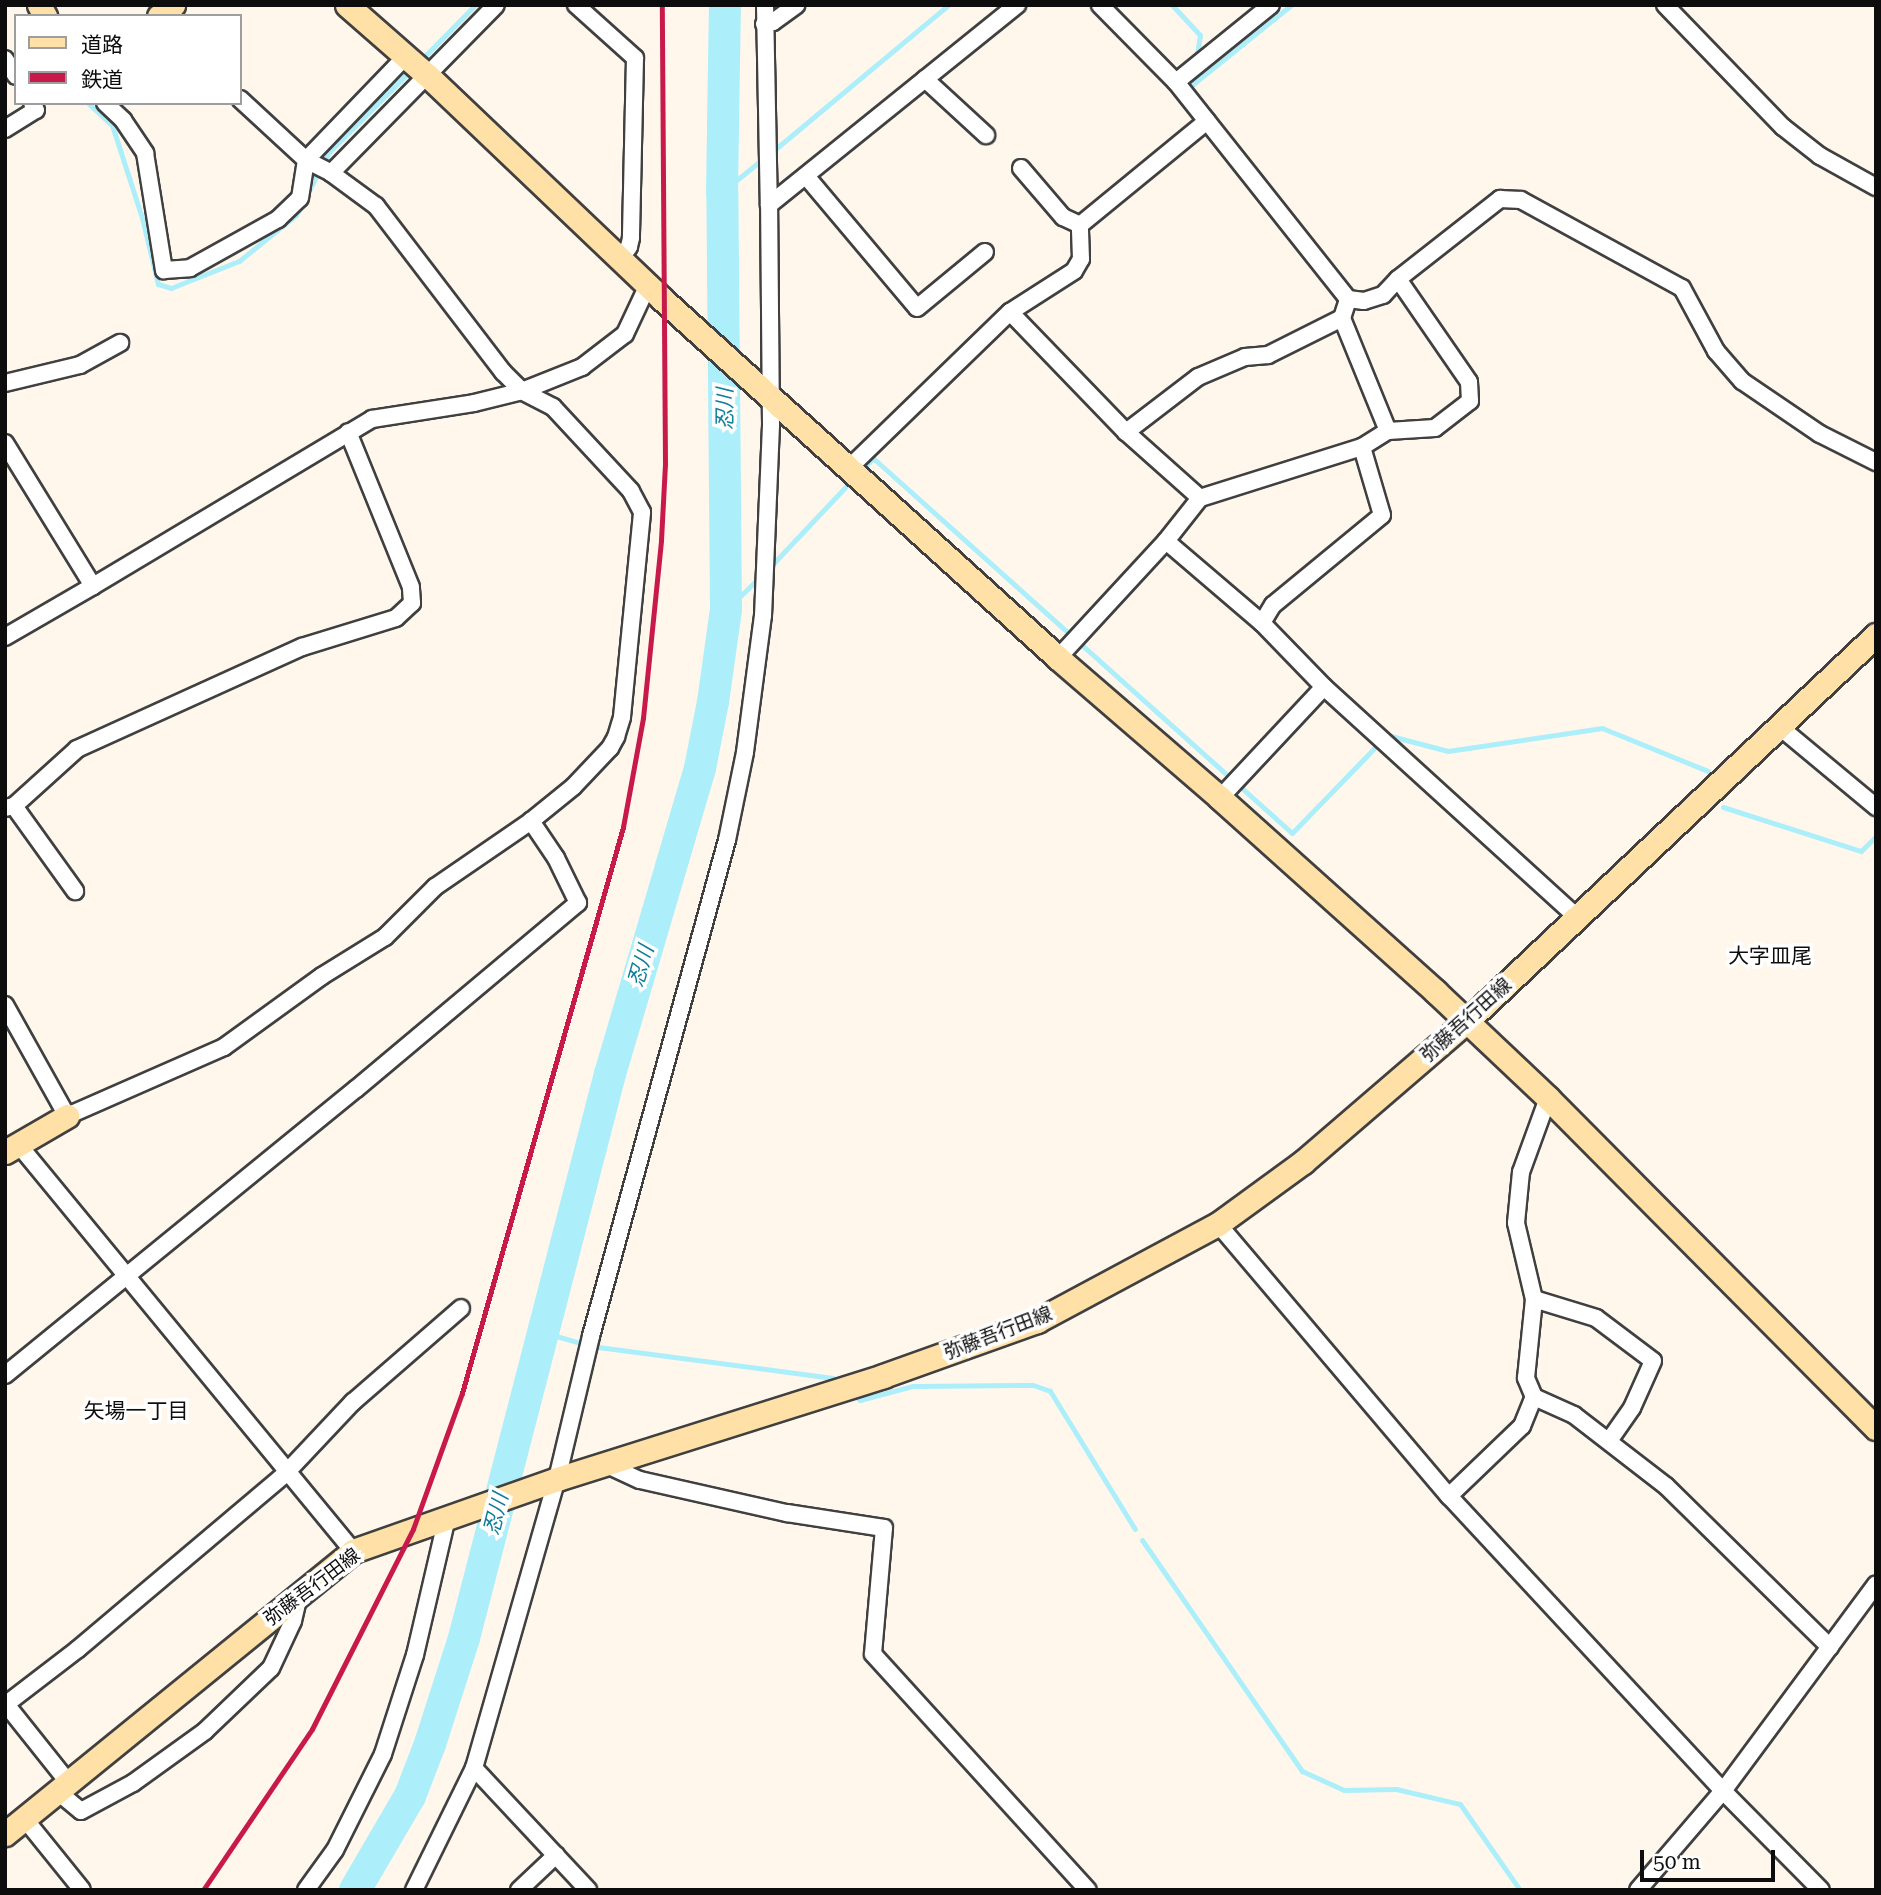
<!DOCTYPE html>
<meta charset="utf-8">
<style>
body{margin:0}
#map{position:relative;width:1881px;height:1895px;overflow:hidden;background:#fff7ec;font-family:"Roboto Serif","Noto Sans JP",serif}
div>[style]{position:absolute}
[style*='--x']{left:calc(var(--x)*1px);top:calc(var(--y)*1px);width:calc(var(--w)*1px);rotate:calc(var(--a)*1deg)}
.stream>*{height:5px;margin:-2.5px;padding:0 2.5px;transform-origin:2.5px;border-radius:2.5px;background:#aceffb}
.river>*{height:32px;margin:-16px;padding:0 16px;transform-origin:16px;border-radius:16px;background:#aceffb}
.roads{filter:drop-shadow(2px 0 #404040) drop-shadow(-2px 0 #404040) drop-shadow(0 2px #404040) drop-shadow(0 -2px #404040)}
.street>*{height:16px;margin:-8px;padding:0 8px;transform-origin:8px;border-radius:8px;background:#fff}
.secondary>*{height:23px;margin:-11.5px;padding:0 11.5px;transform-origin:11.5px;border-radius:11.5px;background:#ffe1a7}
.rail>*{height:5px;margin:-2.5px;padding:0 2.5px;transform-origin:2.5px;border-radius:2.5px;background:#c71a4a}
span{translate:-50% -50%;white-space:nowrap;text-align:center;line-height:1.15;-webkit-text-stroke:7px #fff;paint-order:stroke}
.street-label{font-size:19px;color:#0d0d0d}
.water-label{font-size:21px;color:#0d7c98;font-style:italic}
.neighbourhood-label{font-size:21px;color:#0d0d0d}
.frame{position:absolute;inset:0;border:7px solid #0d0d0d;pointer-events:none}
.legend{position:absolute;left:14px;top:14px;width:228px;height:91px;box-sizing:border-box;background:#fff;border:2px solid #9e9e9e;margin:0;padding:9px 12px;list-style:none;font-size:21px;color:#0d0d0d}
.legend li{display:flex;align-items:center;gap:14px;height:35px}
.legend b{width:35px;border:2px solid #9e9e9e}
.scale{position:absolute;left:1640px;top:1850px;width:135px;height:32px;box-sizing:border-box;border:4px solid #0d0d0d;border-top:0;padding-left:9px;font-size:21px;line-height:24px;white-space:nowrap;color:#0d0d0d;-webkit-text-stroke:5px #fff;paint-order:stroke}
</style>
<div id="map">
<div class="stream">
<div style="--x:1172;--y:5;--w:41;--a:47"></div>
<div style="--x:1200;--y:35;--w:25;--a:99"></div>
<div style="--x:419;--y:62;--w:80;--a:-45.5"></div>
<div style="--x:1194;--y:73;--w:12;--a:99"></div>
<div style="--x:1192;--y:85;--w:127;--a:-38.9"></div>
<div style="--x:88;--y:103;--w:33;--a:43"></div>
<div style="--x:112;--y:125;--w:98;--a:72.1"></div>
<div style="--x:142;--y:218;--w:68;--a:76.4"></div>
<div style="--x:158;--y:284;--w:14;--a:17"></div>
<div style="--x:171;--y:288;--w:73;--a:-21.7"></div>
<div style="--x:239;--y:261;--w:73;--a:-38.9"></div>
<div style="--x:296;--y:215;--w:71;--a:-62.4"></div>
<div style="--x:329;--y:152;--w:117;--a:-45"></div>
<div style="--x:773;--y:151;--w:228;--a:-39.8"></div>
<div style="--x:722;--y:192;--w:55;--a:-39.1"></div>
<div style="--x:860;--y:472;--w:19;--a:-47"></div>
<div style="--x:873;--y:458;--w:562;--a:41.83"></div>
<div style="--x:1292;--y:833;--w:136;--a:-45.9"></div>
<div style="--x:1387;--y:735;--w:63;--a:14.7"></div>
<div style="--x:1448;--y:751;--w:156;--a:-8.5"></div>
<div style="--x:1602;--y:728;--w:114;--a:22.1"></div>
<div style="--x:769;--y:568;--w:122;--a:-46.7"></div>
<div style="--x:726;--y:610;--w:50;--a:-44.2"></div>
<div style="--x:1723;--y:807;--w:145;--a:17.7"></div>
<div style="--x:1861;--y:851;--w:21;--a:-45"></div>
<div style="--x:542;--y:1332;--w:36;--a:16"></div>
<div style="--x:598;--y:1347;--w:237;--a:7.5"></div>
<div style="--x:854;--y:1395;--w:8;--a:40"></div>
<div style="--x:860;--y:1400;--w:55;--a:-14.8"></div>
<div style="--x:913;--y:1386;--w:120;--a:-0.5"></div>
<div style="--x:1033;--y:1385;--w:18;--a:19"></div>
<div style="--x:1050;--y:1391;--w:162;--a:58.4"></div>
<div style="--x:1142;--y:1540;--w:281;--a:55.3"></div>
<div style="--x:1302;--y:1771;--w:46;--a:24.3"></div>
<div style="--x:1344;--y:1790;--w:52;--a:-1.1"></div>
<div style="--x:1396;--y:1789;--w:66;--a:13.2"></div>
<div style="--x:1460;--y:1804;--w:105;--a:55.1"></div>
</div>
<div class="river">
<div style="--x:355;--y:1890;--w:109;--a:-59.7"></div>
<div style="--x:410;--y:1796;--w:56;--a:-69"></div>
<div style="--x:430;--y:1744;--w:111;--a:-72.2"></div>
<div style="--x:464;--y:1638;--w:583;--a:-75.49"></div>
<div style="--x:610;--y:1074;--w:319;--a:-73.6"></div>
<div style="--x:700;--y:768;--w:67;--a:-78.9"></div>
<div style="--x:713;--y:702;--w:93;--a:-82"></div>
<div style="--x:726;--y:610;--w:418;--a:-90.5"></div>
<div style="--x:722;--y:192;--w:187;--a:-89.1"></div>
</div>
<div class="roads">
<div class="street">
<div style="--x:576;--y:5;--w:79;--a:41.9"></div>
<div style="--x:635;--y:58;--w:180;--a:91.3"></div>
<div style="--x:631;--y:238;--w:9;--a:103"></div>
<div style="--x:629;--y:247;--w:15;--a:127"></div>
<div style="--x:765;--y:5;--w:200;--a:88.9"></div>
<div style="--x:1100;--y:5;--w:108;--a:45.4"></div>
<div style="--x:1176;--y:82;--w:277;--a:51.6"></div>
<div style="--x:1348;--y:299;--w:16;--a:7"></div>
<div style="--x:1364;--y:301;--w:20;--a:-18"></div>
<div style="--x:1383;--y:295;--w:22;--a:-47"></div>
<div style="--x:1398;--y:279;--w:125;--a:55.4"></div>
<div style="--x:1469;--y:382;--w:19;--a:87"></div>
<div style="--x:1470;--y:401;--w:44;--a:142.4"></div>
<div style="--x:1435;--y:428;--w:47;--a:176.3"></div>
<div style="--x:1665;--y:5;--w:170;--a:46"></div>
<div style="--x:1783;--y:127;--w:47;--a:38.1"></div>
<div style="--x:1820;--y:156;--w:64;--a:29"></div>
<div style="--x:764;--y:24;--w:9;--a:-13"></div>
<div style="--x:773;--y:22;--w:29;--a:-36"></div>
<div style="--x:5;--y:59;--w:20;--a:57"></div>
<div style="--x:925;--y:79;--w:83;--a:42.6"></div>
<div style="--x:1176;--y:82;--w:122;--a:-39"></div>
<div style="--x:240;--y:99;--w:90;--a:42.7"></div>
<div style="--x:306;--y:160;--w:144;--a:-46.1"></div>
<div style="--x:105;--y:103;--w:25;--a:43"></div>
<div style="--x:123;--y:120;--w:40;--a:56"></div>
<div style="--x:145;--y:153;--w:119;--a:80.8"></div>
<div style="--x:164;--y:270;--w:26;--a:-4"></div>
<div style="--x:190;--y:268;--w:101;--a:-29.1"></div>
<div style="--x:278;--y:219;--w:30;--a:-44"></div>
<div style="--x:300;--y:198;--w:38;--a:-81"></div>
<div style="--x:306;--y:160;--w:28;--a:27"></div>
<div style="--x:5;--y:129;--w:36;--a:-32"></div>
<div style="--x:36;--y:110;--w:8;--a:-120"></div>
<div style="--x:1021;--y:168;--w:65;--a:49.4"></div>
<div style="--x:1063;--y:217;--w:19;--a:25"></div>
<div style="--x:806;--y:176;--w:172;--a:49.9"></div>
<div style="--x:917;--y:308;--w:88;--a:-39.5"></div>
<div style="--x:1398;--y:279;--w:130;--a:-38.1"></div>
<div style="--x:1500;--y:199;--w:21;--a:3"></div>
<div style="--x:1521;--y:200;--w:183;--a:28.7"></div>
<div style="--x:1682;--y:288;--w:72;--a:61.6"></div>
<div style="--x:1716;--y:351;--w:40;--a:49"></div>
<div style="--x:1742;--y:381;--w:94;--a:34.2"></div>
<div style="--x:1820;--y:434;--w:63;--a:26.6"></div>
<div style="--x:1010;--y:312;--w:76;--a:-32.6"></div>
<div style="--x:1074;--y:271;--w:14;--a:-60"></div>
<div style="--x:1081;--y:259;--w:34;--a:-92"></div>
<div style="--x:1080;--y:225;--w:164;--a:-39.3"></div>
<div style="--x:1342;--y:318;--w:83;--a:153.4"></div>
<div style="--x:1268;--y:355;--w:23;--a:175"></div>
<div style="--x:1245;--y:357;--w:51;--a:156.9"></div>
<div style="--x:1198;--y:377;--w:91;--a:142.6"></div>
<div style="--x:1126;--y:432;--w:99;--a:41.7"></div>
<div style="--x:1200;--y:498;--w:170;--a:-17.5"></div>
<div style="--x:1362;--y:447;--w:31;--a:-32"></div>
<div style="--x:1388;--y:431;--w:122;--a:-112.2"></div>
<div style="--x:1342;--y:318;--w:20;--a:-72"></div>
<div style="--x:5;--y:383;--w:77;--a:-13.5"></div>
<div style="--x:80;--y:365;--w:46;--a:-28.8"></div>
<div style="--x:5;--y:443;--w:168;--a:58.4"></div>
<div style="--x:93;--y:586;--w:102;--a:149.9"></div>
<div style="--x:849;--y:468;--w:224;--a:-44.1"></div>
<div style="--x:1010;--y:312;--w:167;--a:46"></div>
<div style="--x:1166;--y:541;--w:126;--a:40.5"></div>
<div style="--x:1262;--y:623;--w:89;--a:45.9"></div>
<div style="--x:93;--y:586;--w:325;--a:-30.9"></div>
<div style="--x:372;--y:419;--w:103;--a:-8.9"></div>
<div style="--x:474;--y:403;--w:49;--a:-14"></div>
<div style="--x:522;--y:391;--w:65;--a:-21.8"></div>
<div style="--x:582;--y:367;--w:54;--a:-37.5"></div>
<div style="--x:625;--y:334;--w:54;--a:-64.9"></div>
<div style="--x:1262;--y:623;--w:21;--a:-59"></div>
<div style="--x:1273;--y:605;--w:141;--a:-39.5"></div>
<div style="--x:1382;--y:515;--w:71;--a:-106.4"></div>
<div style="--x:1058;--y:658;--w:159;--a:-47.3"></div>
<div style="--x:1166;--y:541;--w:55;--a:-51.7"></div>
<div style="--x:1781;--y:728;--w:124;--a:39.7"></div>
<div style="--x:1220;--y:798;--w:152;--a:-46.9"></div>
<div style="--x:1324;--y:687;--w:342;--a:42.3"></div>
<div style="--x:14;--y:806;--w:105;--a:54.3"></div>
<div style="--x:5;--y:808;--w:9;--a:-13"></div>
<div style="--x:14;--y:806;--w:85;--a:-42.1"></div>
<div style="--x:77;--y:749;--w:247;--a:-24.4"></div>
<div style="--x:302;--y:647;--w:98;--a:-17.1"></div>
<div style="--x:396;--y:618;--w:22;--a:-43"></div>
<div style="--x:412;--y:603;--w:16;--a:-94"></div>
<div style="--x:411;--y:587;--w:167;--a:-112.1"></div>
<div style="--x:5;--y:1005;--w:127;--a:60.8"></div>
<div style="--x:67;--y:1116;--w:171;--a:-23.7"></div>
<div style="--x:224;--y:1047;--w:121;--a:-35.9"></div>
<div style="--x:322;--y:976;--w:74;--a:-31.8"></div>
<div style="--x:385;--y:937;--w:71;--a:-45"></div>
<div style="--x:435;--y:887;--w:116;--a:-34.5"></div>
<div style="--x:531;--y:821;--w:54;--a:-39"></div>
<div style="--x:573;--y:787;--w:54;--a:-46.5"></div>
<div style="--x:610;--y:748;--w:13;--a:-61"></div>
<div style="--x:616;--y:737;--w:21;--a:-73"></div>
<div style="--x:622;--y:717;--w:206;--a:-84.4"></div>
<div style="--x:642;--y:512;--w:24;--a:-118"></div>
<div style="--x:631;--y:491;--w:115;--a:-132.9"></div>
<div style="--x:553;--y:407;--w:35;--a:-153"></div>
<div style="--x:522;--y:391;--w:27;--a:-135"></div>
<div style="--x:503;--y:372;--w:209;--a:-127.4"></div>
<div style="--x:376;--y:206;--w:56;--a:-143.7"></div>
<div style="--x:331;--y:173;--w:235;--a:-45.5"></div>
<div style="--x:1548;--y:1098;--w:79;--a:110"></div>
<div style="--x:1521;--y:1172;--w:51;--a:95.6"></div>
<div style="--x:1516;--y:1223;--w:78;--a:76.7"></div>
<div style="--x:1534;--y:1299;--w:65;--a:17"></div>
<div style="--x:1596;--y:1318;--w:71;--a:37"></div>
<div style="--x:1653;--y:1361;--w:51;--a:114.1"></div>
<div style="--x:1632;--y:1408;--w:38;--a:125"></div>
<div style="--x:18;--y:1144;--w:527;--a:50.54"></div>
<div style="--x:1218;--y:1224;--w:357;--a:49.7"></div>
<div style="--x:1449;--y:1496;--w:403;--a:47.1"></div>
<div style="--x:1723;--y:1791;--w:139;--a:45.3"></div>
<div style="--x:5;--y:1375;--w:453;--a:-39.2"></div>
<div style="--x:356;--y:1089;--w:290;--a:-40"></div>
<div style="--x:578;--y:903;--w:50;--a:-116.1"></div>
<div style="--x:556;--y:858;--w:45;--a:-124"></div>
<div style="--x:1534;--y:1397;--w:21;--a:-113"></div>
<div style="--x:1526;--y:1378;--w:79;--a:-84.2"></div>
<div style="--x:605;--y:1464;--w:38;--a:25"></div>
<div style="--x:640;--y:1480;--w:151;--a:12.7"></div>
<div style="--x:787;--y:1513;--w:98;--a:8.8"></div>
<div style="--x:884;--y:1528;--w:126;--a:95"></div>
<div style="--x:873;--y:1654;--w:319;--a:47.7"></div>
<div style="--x:1449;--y:1496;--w:101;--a:-43.8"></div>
<div style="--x:1522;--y:1426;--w:31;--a:-68"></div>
<div style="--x:1534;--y:1397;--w:44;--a:24.2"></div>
<div style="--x:1574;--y:1415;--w:116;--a:37.7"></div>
<div style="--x:1666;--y:1486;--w:230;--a:44.5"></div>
<div style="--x:5;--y:1703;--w:101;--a:51.4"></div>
<div style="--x:5;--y:1705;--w:92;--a:-37.5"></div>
<div style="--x:78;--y:1649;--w:272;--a:-40.2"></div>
<div style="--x:286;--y:1473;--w:98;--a:-46.7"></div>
<div style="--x:353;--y:1402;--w:143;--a:-41"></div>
<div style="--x:474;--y:1768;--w:167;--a:46.9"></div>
<div style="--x:57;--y:1791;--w:31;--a:40"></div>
<div style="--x:81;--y:1811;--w:59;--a:-28.3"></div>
<div style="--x:133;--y:1783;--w:89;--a:-35.8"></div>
<div style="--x:205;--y:1731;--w:91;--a:-43.7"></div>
<div style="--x:271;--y:1668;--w:52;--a:-64.9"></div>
<div style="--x:293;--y:1621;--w:27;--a:-77"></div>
<div style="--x:24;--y:1818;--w:92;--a:51.1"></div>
<div style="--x:306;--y:1890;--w:49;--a:-54.1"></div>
<div style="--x:335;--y:1850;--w:107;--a:-63.4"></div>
<div style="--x:383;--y:1754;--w:104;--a:-72.1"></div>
<div style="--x:415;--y:1655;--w:142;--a:-76.9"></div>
<div style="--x:414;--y:1890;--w:136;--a:-63.8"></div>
<div style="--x:474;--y:1768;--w:301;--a:-74"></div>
<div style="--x:557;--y:1479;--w:147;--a:-76.6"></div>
<div style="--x:591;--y:1336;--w:514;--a:-74.67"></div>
<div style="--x:727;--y:840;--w:90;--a:-78.4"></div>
<div style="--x:745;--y:752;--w:137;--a:-82.5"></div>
<div style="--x:763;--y:616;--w:191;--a:-87.6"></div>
<div style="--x:771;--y:425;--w:220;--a:-90.5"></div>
<div style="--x:769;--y:205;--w:319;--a:-38.9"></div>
<div style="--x:519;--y:1890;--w:51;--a:-43.4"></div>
<div style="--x:1638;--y:1890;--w:130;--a:-49.4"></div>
<div style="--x:1723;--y:1791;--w:257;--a:-53.5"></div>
</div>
<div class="secondary">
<div style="--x:39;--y:5;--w:13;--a:61"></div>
<div style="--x:347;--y:5;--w:106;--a:41.2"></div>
<div style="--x:427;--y:75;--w:325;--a:43.6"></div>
<div style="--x:662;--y:299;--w:535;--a:42.19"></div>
<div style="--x:1058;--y:658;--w:214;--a:40.8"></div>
<div style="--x:1220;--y:798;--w:290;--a:41.9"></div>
<div style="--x:1436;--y:992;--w:154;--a:43.4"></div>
<div style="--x:1548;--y:1098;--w:465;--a:45.2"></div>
<div style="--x:159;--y:16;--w:18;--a:-38"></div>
<div style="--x:5;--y:1152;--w:72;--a:-30.1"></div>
<div style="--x:5;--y:1834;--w:449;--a:-39.1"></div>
<div style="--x:353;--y:1551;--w:216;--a:-19.4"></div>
<div style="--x:557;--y:1479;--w:342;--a:-17.5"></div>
<div style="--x:883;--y:1376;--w:164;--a:-19.7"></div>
<div style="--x:1037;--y:1321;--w:205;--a:-28.2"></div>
<div style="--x:1218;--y:1224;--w:105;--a:-36.1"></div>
<div style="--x:1303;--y:1162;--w:215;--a:-40.7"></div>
<div style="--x:1466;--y:1022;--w:564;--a:-43.35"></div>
</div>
</div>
<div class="rail">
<div style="--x:203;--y:1890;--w:194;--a:-55.9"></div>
<div style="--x:312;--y:1729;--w:224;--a:-63.2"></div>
<div style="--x:413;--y:1529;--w:145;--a:-70.2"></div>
<div style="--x:462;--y:1393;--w:588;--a:-74.12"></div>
<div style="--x:623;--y:827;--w:111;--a:-79.6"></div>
<div style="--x:643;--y:718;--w:179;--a:-84.2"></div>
<div style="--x:661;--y:540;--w:76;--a:-87"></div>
<div style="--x:665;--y:464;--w:459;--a:-90.4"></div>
</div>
<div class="street-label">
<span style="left:1466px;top:1020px;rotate:-42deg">弥藤吾行田線</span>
<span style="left:998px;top:1333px;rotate:-21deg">弥藤吾行田線</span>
<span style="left:312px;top:1587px;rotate:-37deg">弥藤吾行田線</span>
</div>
<div class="water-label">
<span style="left:725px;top:409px;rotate:-90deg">忍川</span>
<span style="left:641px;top:966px;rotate:-74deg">忍川</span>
<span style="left:496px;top:1514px;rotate:-76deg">忍川</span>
</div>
<div class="neighbourhood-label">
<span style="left:1770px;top:956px">大字皿尾</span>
<span style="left:136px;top:1411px">矢場一丁目</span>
</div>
<div class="frame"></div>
<ul class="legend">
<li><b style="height:9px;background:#ffe1a7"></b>道路</li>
<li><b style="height:9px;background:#c71a4a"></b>鉄道</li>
</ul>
<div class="scale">50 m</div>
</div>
